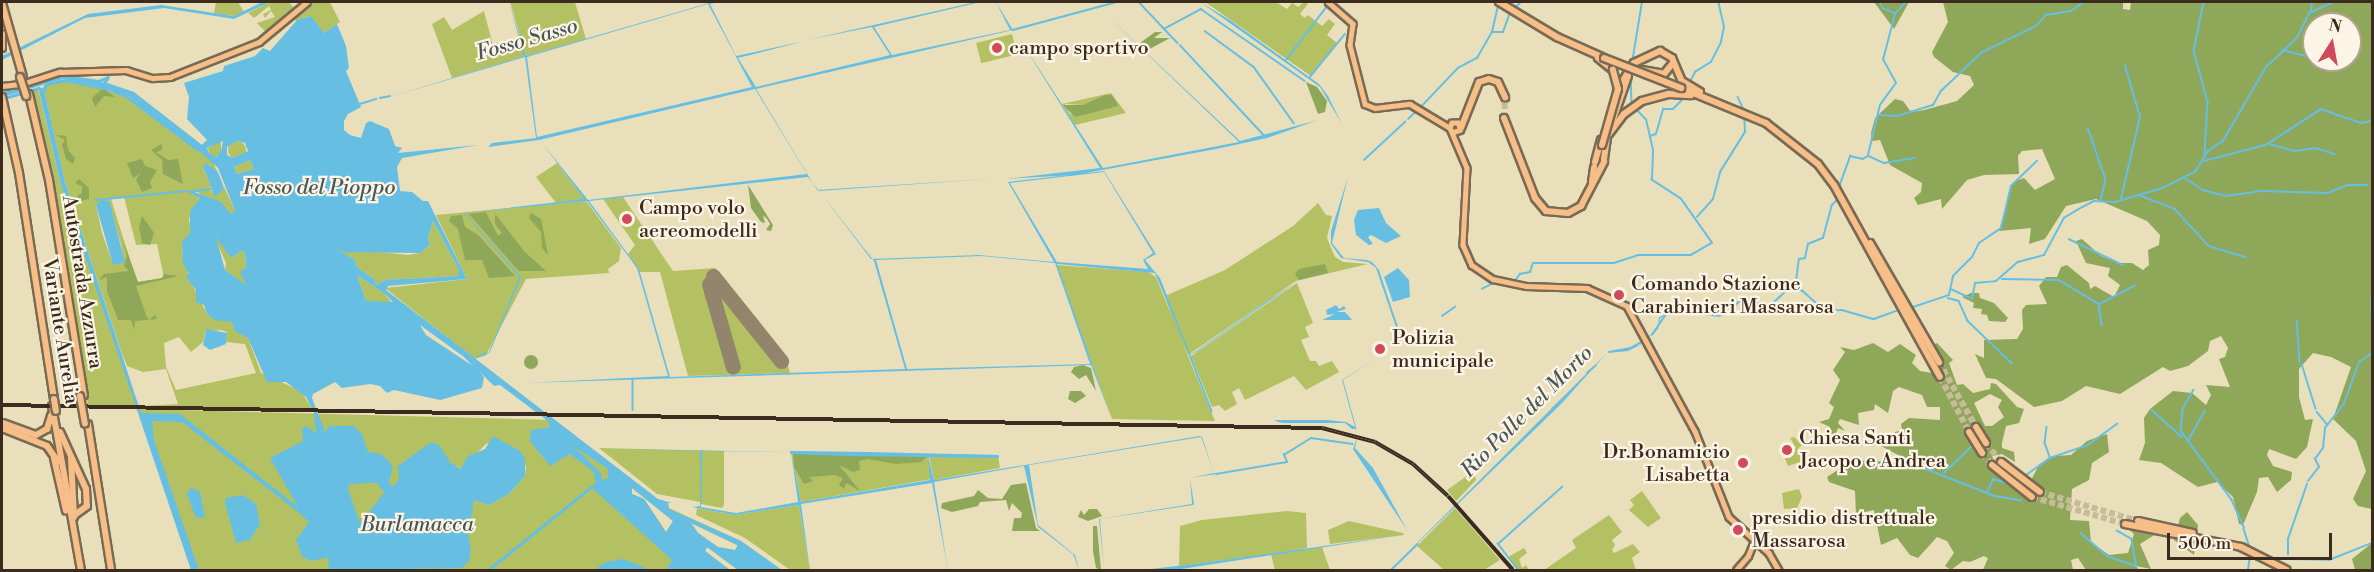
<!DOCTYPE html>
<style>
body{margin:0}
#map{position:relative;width:2374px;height:572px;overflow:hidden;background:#e9e0bb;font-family:"Libre Bodoni",serif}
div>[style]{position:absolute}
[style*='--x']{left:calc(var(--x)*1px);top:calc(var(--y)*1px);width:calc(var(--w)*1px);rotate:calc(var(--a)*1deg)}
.green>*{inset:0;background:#b3c163;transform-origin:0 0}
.round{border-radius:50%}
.forest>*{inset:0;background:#8ea759}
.water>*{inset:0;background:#66bfe3}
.stream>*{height:1.5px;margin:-0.75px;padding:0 0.75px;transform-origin:0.75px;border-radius:0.75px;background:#66bfe3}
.canal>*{height:3px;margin:-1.5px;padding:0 1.5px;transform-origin:1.5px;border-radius:1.5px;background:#66bfe3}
.river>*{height:4px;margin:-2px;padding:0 2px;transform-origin:2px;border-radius:2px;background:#66bfe3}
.runway>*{height:15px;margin:-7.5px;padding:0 7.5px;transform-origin:7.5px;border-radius:7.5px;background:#92856c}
.highway-tunnel>*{height:6px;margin-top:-3px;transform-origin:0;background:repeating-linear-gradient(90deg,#c6bc9c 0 6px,transparent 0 9px)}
.roads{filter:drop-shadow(2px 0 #786a55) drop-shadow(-2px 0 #786a55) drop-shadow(0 2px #786a55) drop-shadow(0 -2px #786a55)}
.major>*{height:4.5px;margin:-2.25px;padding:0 2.25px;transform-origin:2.25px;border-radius:2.25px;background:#f7be88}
.highway>*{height:6px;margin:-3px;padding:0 3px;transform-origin:3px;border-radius:3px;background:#f7be88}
.rail>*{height:4px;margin-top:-2px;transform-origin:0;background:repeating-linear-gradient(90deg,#fcf5e5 0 4.5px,#3b2a1e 0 9px);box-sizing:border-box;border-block:2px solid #3b2a1e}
.bridges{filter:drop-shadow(2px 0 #786a55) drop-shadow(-2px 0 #786a55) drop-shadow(0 2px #786a55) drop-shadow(0 -2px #786a55)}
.highway-bridge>*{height:6px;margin:-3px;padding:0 3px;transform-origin:3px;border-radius:3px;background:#f7be88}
.dots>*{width:16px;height:16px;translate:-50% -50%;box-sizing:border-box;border:3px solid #fcf5e5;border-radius:50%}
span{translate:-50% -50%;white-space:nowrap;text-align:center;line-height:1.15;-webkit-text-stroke:4.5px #fcf5e5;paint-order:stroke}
.poi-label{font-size:20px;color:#3b2a1e}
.left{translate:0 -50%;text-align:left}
.right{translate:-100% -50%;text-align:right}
.street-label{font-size:20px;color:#3b2a1e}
.water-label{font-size:21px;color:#485759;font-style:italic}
.frame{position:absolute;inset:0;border:3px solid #3b2a1e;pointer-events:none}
.north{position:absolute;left:2302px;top:12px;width:60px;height:60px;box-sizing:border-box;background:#fcf5e5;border:2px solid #afa495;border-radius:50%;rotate:11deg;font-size:16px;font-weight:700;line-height:24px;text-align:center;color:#3b2a1e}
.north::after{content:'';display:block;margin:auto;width:21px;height:27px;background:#d1495b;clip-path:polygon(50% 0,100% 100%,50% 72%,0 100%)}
.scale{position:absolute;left:2167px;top:533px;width:165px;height:27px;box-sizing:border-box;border:3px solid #3b2a1e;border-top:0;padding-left:8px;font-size:18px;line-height:21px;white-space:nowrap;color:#3b2a1e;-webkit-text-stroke:4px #fcf5e5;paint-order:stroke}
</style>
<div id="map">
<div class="green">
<div style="clip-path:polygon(216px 2px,238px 2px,244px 12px,234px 16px,214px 13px)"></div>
<div style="clip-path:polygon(270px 2px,289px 2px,294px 8px,266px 32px,257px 23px,275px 17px,271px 11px,265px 18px,263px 14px,271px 10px,269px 6px,254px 18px,248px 13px)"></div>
<div style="clip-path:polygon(307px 2px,330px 2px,340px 22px,324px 33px,310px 16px,296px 21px,291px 15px)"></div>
<div style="clip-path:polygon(510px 2px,575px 2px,586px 39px,526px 56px)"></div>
<div style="clip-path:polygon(1205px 2px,1276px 2px,1287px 9px,1292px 3px,1298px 7px,1304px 2px,1308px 4px,1300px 14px,1305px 18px,1308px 15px,1322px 26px,1329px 19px,1335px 24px,1327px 35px,1337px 43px,1311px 76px)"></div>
<div style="clip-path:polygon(484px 11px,494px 50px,521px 43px,525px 56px,452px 78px,432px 24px,444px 17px,452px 30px)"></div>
<div style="left:1012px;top:34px;width:21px;height:37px;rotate:76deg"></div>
<div style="clip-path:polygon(evenodd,70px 80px,126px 96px,212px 160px,235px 211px,231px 214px,196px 191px,189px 191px,200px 198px,189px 218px,191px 234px,182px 250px,190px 280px,207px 314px,232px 322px,248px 338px,261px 373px,301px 391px,312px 409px,141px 406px,178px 404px,166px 369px,143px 372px,127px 366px,121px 351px,65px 182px,43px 86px,70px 80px,208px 164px,224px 187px,216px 194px,209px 189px,212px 187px,204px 170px,208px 164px,70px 80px,124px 197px,136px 245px,157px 244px,164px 278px,138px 282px,135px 276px,111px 199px,124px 197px,70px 80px,109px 201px,121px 245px,124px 263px,113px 264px,102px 233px,96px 205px,109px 201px,70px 80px,221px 330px,227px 332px,226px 342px,245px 344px,256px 373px,176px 390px,166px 367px,164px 343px,179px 337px,191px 352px,203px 342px,205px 332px,221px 330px)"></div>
<div style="clip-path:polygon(38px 88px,61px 185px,137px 406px,88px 405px,54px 189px,30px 90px)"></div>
<div style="clip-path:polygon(evenodd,1111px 93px,1126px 113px,1075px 125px,1062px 104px,1111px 93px,1104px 95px,1112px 95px,1119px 106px,1080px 115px,1070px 114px,1065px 104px,1083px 105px,1104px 95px)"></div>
<div style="clip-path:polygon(221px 140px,221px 152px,215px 157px,209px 153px,208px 148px)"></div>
<div class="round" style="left:228px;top:141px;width:18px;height:18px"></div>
<div style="clip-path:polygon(250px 160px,254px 169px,237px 174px,234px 167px)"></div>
<div style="clip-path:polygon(557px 163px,584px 199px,583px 200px,556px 203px,536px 177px)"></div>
<div style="clip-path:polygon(623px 197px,673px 271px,715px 268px,785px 356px,790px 373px,688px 376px,660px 272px,639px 272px,628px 254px,635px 245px,603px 199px)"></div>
<div style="clip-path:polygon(586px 201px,621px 248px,619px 261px,608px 269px,609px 273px,526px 279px,486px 355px,475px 359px,385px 288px,467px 279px,436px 215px)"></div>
<div style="clip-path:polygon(1318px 203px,1326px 215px,1332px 216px,1327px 238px,1335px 257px,1343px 262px,1368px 264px,1296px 281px,1188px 355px,1180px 337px,1215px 421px,1112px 419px,1056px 265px,1148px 272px,1156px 277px,1171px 314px,1165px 296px,1225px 270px,1293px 226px)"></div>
<div style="clip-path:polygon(433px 221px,460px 272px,458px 276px,385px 280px,376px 285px,374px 279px,357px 267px,355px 260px,332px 247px,408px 255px,420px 253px,430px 245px,428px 238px)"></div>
<div style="clip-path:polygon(215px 238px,219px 238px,231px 258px,241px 251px,245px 253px,246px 267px,242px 272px,246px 286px,225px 270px,226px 263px)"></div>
<div style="clip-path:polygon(357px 275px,385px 294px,392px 303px,366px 301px)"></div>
<div style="clip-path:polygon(1297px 283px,1313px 323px,1305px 327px,1309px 337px,1301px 340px,1310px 361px,1316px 361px,1319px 366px,1332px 361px,1339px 372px,1306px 390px,1294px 376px,1245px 400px,1239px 388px,1232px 392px,1237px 404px,1225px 411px,1219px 405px,1212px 407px,1191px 356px)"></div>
<div style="clip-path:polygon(evenodd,138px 409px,554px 420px,657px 499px,667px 502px,669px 508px,741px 541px,781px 570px,738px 570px,707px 547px,705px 551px,730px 570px,191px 570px,138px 409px,487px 443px,526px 466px,525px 476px,509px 494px,489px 505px,477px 500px,456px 465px,461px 469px,487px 443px,138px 409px,632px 488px,673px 521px,666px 532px,644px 499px,632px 494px,632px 488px,138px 409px,691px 523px,737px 545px,737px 547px,735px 550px,718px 547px,698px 533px,691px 523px)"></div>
<div style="clip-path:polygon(1794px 437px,1802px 445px,1797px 450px,1803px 461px,1788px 466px,1785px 458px,1789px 458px,1788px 454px,1796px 448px,1790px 438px)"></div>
<div style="clip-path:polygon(599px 448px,724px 451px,724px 505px,722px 508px,701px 504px,701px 464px,700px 502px,657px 494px)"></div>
<div style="clip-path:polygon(791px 452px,928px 455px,932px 479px,801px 502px)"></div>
<div style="clip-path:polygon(929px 455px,998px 456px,1000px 468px,934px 480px)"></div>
<div style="clip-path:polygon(1474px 471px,1476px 480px,1456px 501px,1447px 490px)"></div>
<div style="clip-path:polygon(1799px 489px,1802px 497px,1797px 508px,1784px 509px,1782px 493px)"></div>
<div style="clip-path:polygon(1642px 491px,1661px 518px,1648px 527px,1629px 510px,1634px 505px,1630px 500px)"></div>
<div style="clip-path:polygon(799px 505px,810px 570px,790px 570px,745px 538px,696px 515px,697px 508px,735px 515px)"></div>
<div style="clip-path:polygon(1455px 508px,1500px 560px,1484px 570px,1444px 570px,1417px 546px)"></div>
<div style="clip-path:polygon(1287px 511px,1306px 513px,1307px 548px,1275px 554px,1322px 547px,1330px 570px,1275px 570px,1271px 554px,1179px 566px,1180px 526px,1202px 520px)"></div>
<div style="clip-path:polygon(1609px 515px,1622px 532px,1612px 540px,1615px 545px,1612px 550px,1614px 553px,1633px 544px,1640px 552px,1632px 558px,1636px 570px,1544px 570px,1576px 548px,1572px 540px)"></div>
<div style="clip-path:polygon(1349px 521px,1403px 533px,1404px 535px,1330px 544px,1328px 530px)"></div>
<div style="clip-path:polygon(1524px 548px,1527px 553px,1519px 559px,1522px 568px,1526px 565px,1529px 570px,1519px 570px,1508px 557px)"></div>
</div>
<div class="forest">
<div style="clip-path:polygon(1874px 2px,1909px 2px,1894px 29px)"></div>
<div style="clip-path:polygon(evenodd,1943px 2px,2123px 2px,2123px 9px,2130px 10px,2131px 2px,2372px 2px,2372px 509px,2358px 506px,2353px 499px,2366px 471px,2356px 441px,2333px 419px,2351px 367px,2331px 357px,2313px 353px,2299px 369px,2299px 397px,2305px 420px,2313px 419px,2307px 447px,2296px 459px,2269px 449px,2267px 455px,2273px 466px,2292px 472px,2291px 480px,2277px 492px,2268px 477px,2259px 478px,2257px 492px,2243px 525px,2239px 524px,2233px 497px,2217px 482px,2198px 487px,2161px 463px,2139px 460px,2145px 443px,2144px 418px,2150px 409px,2173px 391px,2192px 393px,2206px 405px,2211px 395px,2206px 385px,2230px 387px,2219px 359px,2225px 357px,2228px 348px,2221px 336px,2210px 341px,2208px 351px,2188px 366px,2170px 371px,2163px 367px,2120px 394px,2086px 386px,2062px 401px,2034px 407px,1996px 379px,1986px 378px,1975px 354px,1984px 358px,1984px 340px,2017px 339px,2023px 329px,2022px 310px,2026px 305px,2047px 304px,2039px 286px,2046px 277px,2057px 277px,2061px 267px,2067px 265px,2089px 283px,2090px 289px,2095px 286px,2114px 297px,2120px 285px,2108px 276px,2110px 268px,2086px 263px,2076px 241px,2082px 239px,2101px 256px,2118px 263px,2132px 263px,2143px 270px,2149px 265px,2148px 250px,2159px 245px,2160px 235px,2147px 221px,2096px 199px,2066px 206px,2045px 239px,2029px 244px,2031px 228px,1999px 231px,2013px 182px,2024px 178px,2035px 190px,2055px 179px,2042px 149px,2022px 151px,2018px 156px,2019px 174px,1984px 175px,1967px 180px,1942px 209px,1941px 199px,1918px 205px,1914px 198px,1921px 192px,1922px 183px,1890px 165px,1880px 140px,1872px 141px,1871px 133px,1875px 118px,1895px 99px,1903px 101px,1911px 112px,1924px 110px,1957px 101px,1974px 85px,1970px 76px,1953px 72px,1934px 57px,1932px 52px,1948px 22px,1943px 2px,2314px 24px,2350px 24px,2350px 60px,2314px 60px,2314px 24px)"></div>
<div style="clip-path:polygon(1155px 32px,1162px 32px,1154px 38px,1170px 38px,1146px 51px,1140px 43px)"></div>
<div style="clip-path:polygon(1306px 82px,1317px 87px,1327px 101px,1325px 112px,1318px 114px)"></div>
<div style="clip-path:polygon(103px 88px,115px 97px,104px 96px,95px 107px,92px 98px)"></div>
<div style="clip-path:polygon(1104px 95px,1112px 95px,1119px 106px,1075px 117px,1063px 105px,1083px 105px)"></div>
<div style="clip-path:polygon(56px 135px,66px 136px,68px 150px,75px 158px,73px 164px,66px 159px,62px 145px,65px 140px)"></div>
<div style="clip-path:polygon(162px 144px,162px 150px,156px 152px,168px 160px,178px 159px,183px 184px,163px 174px,162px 160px,151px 150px)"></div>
<div style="clip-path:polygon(142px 159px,145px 166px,157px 170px,150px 182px,152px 188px,142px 192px,136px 179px,141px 173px,133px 178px,127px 163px)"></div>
<div style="clip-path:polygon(79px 179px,89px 188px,89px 199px,81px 201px,77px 196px,82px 193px,82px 186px,75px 183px)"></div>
<div style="clip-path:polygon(748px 185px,773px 225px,771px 231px,766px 230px,770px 224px,767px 219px,763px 215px,765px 223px,761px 222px,751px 208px)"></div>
<div style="clip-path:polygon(486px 212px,498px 236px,502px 233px,495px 224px,495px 214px,525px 252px,546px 271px,519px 271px,515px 267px,469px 214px)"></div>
<div style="clip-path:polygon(531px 213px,541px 219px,548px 255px,542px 248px,541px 232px,529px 218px)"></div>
<div style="clip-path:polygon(462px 215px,465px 227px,478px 235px,515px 276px,489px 278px,482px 260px,465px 260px,458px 229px,449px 221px,451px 216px)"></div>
<div style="clip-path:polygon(142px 216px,154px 233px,150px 245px,142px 243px,139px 227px)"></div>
<div style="clip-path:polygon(122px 237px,138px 282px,162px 278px,164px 274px,178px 276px,136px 286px,146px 315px,149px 320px,155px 315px,157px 319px,135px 321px,134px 330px,131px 320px,118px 320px,107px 291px,107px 277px,99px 280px,104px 274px,129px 271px,124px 266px,127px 256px)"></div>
<div style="clip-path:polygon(1325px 264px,1328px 273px,1299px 280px,1295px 274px,1299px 269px)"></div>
<div style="clip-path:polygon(1971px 293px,1979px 293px,1980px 298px,1994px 303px,2008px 318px,2005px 322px,1989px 321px,1987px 315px,1981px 314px,1982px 309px,1973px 308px,1974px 303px,1962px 297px)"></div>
<div style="clip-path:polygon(evenodd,1873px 343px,1888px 352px,1900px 344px,1916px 355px,1912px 363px,1920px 371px,1932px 373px,1940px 370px,1943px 363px,1933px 345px,1937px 343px,1953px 360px,1949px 363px,1957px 385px,1963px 384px,1973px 393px,1990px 389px,1991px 383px,1996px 384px,2017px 407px,2024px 409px,2019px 423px,2006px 426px,2002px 443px,2002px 448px,2014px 452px,2015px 462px,2002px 454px,1992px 456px,2005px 482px,2017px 490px,2029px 492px,2035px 484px,2032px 478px,2039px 465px,2055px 456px,2071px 455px,2087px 441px,2107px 434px,2109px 452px,2092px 463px,2089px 480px,2072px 489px,2070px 520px,2089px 521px,2091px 542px,2109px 555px,2128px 553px,2134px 534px,2125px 526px,2156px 534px,2140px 544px,2151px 569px,2136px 566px,2139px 570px,2086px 570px,2078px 558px,2071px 560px,2073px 570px,1983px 570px,1988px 558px,1984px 556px,1970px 562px,1963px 561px,1951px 570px,1945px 566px,1954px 553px,1947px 541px,1937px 537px,1918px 558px,1910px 555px,1897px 538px,1881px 545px,1874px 510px,1856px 514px,1855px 491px,1829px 482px,1827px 477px,1844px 466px,1866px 460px,1898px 463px,1904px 458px,1879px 445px,1893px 443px,1895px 432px,1902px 430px,1901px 424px,1909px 418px,1940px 420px,1940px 407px,1927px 407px,1922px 395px,1899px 387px,1893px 391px,1888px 413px,1875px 404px,1874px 410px,1858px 413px,1859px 425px,1840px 419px,1838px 423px,1845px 431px,1838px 428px,1834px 439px,1830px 437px,1830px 427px,1819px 422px,1829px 419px,1834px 407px,1829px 403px,1840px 380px,1833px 370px,1845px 352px,1840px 347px,1854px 350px,1873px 343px,1990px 394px,2002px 400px,1998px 407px,2004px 417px,1992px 426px,1985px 426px,1974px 403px,1990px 394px)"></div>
<div class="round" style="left:524px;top:355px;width:14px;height:14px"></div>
<div style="clip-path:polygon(1083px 365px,1091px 368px,1096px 391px,1086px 375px,1079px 379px,1071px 372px,1074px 367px)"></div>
<div style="clip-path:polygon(1070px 391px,1081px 391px,1086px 396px,1075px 403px,1068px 399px)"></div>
<div style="clip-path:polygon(793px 453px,803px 454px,928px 456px,921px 462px,896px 464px,868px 459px,859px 461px,860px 470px,853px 472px,839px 465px,860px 491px,846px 483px,844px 489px,839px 485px,843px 478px,835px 475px,809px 477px,813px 481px,804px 484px,794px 467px)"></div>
<div style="clip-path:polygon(1026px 483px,1036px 528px,1040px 531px,1012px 531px,1014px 518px,1021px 518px,1022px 513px,1012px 503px,1009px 511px,1006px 500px,980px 502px,978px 506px,952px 512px,941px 508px,942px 503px,974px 496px,978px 490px,988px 498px,1002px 499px,1011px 485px)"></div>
<div style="clip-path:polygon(1089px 509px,1097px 509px,1102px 516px,1088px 521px,1078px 517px,1081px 510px,1084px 515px)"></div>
<div style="clip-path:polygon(2187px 512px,2198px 525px,2194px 555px,2174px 540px,2180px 518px)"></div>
<div style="clip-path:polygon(1093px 526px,1097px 526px,1101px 570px,1096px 568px,1093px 551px)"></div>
<div style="clip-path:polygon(2372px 543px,2372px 570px,2355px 570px,2352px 559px)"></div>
</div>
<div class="water">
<div style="clip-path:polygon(262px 2px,270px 2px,234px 19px,164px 8px,85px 18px,2px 60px,2px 56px,88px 14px,161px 5px,234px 16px)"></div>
<div style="clip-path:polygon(evenodd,509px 2px,526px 56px,709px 3px,719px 2px,710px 4px,736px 56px,805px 41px,738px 58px,756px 87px,890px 55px,872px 27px,807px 40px,976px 2px,981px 2px,874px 27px,892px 55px,1010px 30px,996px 2px,1013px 30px,756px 89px,817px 190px,1002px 178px,819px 191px,871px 259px,979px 255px,1054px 262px,1008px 182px,1104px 171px,1156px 254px,1145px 260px,1160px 278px,1190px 354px,1196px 351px,1270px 299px,1297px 282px,1196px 352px,1189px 355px,1155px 273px,1057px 264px,1111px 417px,1091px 365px,525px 383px,668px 376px,637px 268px,587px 201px,465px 213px,521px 277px,490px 352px,484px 356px,478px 357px,476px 356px,489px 352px,519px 277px,464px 213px,584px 199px,543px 144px,588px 200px,807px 174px,755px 89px,539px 140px,488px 147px,492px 143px,536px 138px,525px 57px,383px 99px,524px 56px,509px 2px,708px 4px,752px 87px,537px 137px,527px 57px,708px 4px,509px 2px,1104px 172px,1153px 253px,1143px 260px,1148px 269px,1057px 262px,1010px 183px,1104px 172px,509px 2px,808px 177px,874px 261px,905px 369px,670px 377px,639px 269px,589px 201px,808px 177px,509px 2px,982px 256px,1055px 263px,1090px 364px,907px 369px,876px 260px,982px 256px)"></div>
<div style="clip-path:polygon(1200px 2px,1230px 20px,1319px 84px,1328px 96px,1342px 124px,1320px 87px)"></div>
<div style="clip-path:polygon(1101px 10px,1240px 141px,1318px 120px,1267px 138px,1216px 149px,1075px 175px,1005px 179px,1100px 168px,1016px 33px,1103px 168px,1239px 142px)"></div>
<div style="clip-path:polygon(evenodd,311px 16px,324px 33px,337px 24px,346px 46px,349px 68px,346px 71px,361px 107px,348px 114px,344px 121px,344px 130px,350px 135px,361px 138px,366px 123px,370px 121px,389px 129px,395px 146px,402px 148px,398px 153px,478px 145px,402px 158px,397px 167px,400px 191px,412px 192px,423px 201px,428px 201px,467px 279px,388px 286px,386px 290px,658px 499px,672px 503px,668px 503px,669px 509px,741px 541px,782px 570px,738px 570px,707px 547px,705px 551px,730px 570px,666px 570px,672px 560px,591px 487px,596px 483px,593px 471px,570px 454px,550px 466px,530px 441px,531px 430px,550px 427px,549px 422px,500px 385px,494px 386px,478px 370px,484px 377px,482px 388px,440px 400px,394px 390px,387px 393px,380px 386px,370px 384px,342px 388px,335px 382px,313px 394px,312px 398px,325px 432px,330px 426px,354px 426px,362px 434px,368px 452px,381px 454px,388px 460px,393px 468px,389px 483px,393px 487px,399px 479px,398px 466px,430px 443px,438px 444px,451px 463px,461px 469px,468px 456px,485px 449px,493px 436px,520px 451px,525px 459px,525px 476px,509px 494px,489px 505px,474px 500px,470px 525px,462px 530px,468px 534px,471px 550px,469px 561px,462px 568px,329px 570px,328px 557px,312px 561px,302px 557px,296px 540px,309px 522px,298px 512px,182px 422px,152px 421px,154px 440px,199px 570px,191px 570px,61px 185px,39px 91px,44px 90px,65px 182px,141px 413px,180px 414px,298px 507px,270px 458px,303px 441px,302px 428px,306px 426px,316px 433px,314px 413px,306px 397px,286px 382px,267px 382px,248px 338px,235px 331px,232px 322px,215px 320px,207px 314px,204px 305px,196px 302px,196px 290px,186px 277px,189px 273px,183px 264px,182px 241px,190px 234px,190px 211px,200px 198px,186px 191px,212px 188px,203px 167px,206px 163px,218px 172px,224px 189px,215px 197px,212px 190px,195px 192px,221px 202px,231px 214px,235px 211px,218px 168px,197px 149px,207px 140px,187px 119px,189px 97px,184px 83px,223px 71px,224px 66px,255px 56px,263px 48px,270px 51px,297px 20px,311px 16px,223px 141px,221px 151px,216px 157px,209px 153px,207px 148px,223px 141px,311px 16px,237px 141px,245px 143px,248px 151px,233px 158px,227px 155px,227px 147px,237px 141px,311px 16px,250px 160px,254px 169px,237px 174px,234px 167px,250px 160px,311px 16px,433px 221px,459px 270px,458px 276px,385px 280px,376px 285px,374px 279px,357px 267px,355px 260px,333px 247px,343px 252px,420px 253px,430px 245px,428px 238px,433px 221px,311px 16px,216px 237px,231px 258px,241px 251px,245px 253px,246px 267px,240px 272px,246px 285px,225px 270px,216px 237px,311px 16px,357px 275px,385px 294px,393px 302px,366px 301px,357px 275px,311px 16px,420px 325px,464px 357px,473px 366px,426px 335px,420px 325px,311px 16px,573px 446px,608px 469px,608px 478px,602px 480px,601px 473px,573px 446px,311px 16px,369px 483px,377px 483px,384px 493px,360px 523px,348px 489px,349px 484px,369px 483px,311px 16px,632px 488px,673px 521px,666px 532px,644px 499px,632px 494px,632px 488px,311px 16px,691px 523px,737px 545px,737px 547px,735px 550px,718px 547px,698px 533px,691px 523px)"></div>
<div style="clip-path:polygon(1348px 177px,1332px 243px,1344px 258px,1367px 260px,1372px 262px,1379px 270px,1400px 333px,1400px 339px,1376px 268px,1368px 262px,1341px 258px,1331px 244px,1331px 231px)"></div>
<div style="clip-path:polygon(102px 200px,109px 201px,111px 207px,125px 263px,113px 265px,96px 205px)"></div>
<div style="clip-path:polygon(1379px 208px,1386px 223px,1401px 236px,1386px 243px,1371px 235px,1368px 237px,1373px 244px,1369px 245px,1356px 235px,1354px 220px,1358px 210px)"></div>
<div style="clip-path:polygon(1398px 268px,1409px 280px,1410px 297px,1393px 302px,1384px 277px)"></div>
<div style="clip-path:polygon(1744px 300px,1762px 306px,1742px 301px,1720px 317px,1668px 311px,1660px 319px,1658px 329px,1640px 345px,1628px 351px,1607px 353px,1562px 403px,1390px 570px,1607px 353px,1639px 345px,1657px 329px,1659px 318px,1668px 310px,1720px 315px)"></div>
<div style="clip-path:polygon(1336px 305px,1339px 309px,1344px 306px,1346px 309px,1336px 312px,1345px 312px,1352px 320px,1322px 320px,1335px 314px,1327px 315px,1326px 310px)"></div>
<div style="clip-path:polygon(206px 329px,227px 333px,226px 344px,210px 350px,203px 345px)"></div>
<div style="clip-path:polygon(1380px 356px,1343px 380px,1356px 427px,1357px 435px,1356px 429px,1352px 429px,1345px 423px,1284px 423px,1278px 422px,1274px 420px,1327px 420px,1346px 422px,1355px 427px,1342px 380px)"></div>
<div style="clip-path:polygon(evenodd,1200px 436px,1202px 437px,1214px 473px,1216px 474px,1190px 478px,1194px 504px,1193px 505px,1100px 519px,1104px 570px,1099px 519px,1192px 504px,1190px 478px,1214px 473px,1201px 437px,1029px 465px,1038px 525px,1075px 555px,1079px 570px,1073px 554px,1038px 527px,1024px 466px,934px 482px,948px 570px,932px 483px,801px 504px,810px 570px,799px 505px,735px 515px,692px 507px,700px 506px,700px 451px,605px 449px,791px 452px,801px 502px,930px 480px,928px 455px,934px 480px,1200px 436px,702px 451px,791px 452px,798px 502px,736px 513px,701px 507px,702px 451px)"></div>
<div style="clip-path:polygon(1357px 437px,1355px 448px,1373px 468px,1407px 530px,1353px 449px)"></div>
<div style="clip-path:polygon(191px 488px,200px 492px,205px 517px,197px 518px,193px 511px,187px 493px)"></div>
<div style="clip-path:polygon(243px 495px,256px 504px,260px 524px,250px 540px,236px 543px,225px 503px,226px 498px)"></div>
<div style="clip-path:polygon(1403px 535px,1175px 570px,1142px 570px,1194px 564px)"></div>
<div style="clip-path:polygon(623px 559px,651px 570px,594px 570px,606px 562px)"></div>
</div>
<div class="stream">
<div style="--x:1139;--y:2;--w:47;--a:46.7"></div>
<div style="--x:1880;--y:2;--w:7;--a:63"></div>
<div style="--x:1883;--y:8;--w:13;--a:23"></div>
<div style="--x:2204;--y:2;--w:50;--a:101.5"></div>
<div style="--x:2194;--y:51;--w:53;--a:74.6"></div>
<div style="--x:2208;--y:102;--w:52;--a:93.3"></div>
<div style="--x:1514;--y:9;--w:10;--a:-45"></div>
<div style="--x:2311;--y:11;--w:9;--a:-84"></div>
<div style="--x:1896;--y:13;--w:15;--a:-48"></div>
<div style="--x:1164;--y:29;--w:42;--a:-28.4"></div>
<div style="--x:1201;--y:9;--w:126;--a:34.7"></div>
<div style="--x:1013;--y:30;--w:108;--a:-15.1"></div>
<div style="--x:1205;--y:31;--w:61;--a:36.3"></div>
<div style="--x:1254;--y:67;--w:69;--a:54.5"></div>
<div style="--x:1492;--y:32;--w:28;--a:-77"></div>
<div style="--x:1493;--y:32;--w:10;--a:0"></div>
<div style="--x:1503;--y:32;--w:20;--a:-70"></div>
<div style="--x:1172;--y:37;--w:8;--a:45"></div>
<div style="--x:1180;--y:45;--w:125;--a:47"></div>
<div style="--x:2282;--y:50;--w:33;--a:14"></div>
<div style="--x:1633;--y:57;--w:56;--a:-80.7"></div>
<div style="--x:1286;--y:60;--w:69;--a:-52.6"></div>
<div style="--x:2320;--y:60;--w:18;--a:0"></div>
<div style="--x:1631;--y:75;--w:30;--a:88"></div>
<div style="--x:1310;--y:77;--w:55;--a:-50.9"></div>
<div style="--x:1690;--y:82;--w:11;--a:-63"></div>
<div style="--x:1695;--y:72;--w:19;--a:-32"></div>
<div style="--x:1711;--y:62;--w:22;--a:-63"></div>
<div style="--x:1721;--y:42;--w:15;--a:-79"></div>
<div style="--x:1724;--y:27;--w:26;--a:-103"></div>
<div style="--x:1738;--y:97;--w:14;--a:65"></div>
<div style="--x:380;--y:98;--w:10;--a:-11"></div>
<div style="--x:360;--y:104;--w:17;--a:-17"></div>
<div style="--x:1420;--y:108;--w:55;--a:-46.5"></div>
<div style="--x:1458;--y:68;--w:21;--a:-28"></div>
<div style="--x:1477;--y:58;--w:30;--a:-60"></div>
<div style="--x:1879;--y:115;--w:18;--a:3"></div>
<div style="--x:1897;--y:116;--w:38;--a:-17"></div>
<div style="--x:1933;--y:105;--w:16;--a:-60"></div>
<div style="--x:1941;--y:91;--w:55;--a:-43.5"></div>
<div style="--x:1981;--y:53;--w:61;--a:-26.1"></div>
<div style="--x:2036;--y:26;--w:15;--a:-48"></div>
<div style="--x:2046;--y:15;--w:25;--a:-9"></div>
<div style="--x:2071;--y:11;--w:16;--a:-35"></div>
<div style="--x:1408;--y:119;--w:12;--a:-42"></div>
<div style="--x:2088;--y:128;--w:54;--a:70.6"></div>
<div style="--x:2106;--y:179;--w:23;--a:103"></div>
<div style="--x:1650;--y:136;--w:6;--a:-18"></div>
<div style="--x:1656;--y:134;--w:26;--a:-74"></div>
<div style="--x:1663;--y:109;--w:10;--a:0"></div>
<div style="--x:1673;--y:109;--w:16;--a:-45"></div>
<div style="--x:2270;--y:144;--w:26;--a:16"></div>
<div style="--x:2295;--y:151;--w:21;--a:-8"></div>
<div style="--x:2316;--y:148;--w:20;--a:18"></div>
<div style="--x:1868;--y:155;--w:51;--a:-76.5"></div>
<div style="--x:1880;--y:105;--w:27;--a:-54"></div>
<div style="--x:1896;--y:83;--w:26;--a:-119"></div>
<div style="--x:1883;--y:60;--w:48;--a:-75.4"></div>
<div style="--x:1869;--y:156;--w:17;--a:25"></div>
<div style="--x:1884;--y:163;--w:31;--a:-9"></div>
<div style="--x:1364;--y:160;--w:56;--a:-42.8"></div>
<div style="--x:2204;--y:161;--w:64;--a:-14.5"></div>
<div style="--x:2266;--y:145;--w:66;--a:-33.2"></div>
<div style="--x:2321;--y:109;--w:42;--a:19.3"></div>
<div style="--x:2361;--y:123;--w:11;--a:-10"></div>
<div style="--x:2185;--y:178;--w:22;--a:34"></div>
<div style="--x:2203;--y:190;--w:24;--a:15"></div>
<div style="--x:2226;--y:196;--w:37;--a:-8"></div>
<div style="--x:2263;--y:191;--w:65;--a:1.8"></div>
<div style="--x:2328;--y:193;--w:22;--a:-22"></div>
<div style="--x:2348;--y:185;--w:19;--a:0"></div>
<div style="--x:1839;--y:187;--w:33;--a:-70"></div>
<div style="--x:1850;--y:156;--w:13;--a:13"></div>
<div style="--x:1863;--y:159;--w:6;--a:-31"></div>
<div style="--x:2139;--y:195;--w:39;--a:21"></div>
<div style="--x:2175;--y:209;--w:50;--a:47.4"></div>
<div style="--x:2209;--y:246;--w:38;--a:17"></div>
<div style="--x:2121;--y:199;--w:84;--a:-77"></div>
<div style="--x:2140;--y:117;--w:53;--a:-106.4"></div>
<div style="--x:96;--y:200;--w:90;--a:-5.7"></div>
<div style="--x:1697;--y:217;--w:24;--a:-48"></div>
<div style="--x:1713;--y:199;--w:28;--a:-75"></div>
<div style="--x:1720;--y:172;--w:47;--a:-58"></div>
<div style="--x:1745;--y:132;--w:17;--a:-93"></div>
<div style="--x:2069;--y:239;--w:60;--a:25.7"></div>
<div style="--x:2002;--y:279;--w:57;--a:1"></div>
<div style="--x:2059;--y:280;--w:47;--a:31"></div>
<div style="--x:2099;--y:304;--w:21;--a:82"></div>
<div style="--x:1514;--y:282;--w:10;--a:-53"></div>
<div style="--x:1520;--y:274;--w:10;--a:-11"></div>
<div style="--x:1530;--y:272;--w:9;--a:-72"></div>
<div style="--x:1533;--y:263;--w:81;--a:0"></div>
<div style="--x:1614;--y:263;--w:25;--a:-18"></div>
<div style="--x:1638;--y:255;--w:53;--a:0"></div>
<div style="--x:1691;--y:255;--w:24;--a:-30"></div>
<div style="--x:1712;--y:243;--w:54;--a:-125.2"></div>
<div style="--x:1681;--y:199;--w:35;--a:-147"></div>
<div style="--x:1652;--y:180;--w:30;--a:-88"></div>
<div style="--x:1653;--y:150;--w:31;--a:-103"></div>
<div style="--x:1646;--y:120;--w:16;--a:-133"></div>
<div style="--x:1791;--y:286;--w:13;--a:23"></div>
<div style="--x:1803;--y:291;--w:30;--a:42"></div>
<div style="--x:1825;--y:311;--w:17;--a:-3"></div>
<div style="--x:1842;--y:310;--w:33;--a:16"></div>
<div style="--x:1874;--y:319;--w:27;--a:-20"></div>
<div style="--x:1482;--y:289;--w:16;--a:-27"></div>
<div style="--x:1496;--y:282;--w:16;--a:15"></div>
<div style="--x:1951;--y:289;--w:23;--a:25"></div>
<div style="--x:1972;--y:299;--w:16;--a:-79"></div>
<div style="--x:1975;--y:283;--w:21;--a:-5"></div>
<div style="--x:1996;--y:281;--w:29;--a:-41"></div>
<div style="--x:2018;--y:262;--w:27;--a:-15"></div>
<div style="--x:2044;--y:255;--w:42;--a:-61.6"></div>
<div style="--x:2064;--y:218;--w:17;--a:-31"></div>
<div style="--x:2079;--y:209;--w:17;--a:-28"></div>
<div style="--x:2094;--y:201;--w:21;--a:3"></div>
<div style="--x:2115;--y:202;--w:50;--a:-16.3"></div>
<div style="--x:2163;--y:188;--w:36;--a:-27"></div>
<div style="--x:2195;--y:172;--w:25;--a:-58"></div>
<div style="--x:2208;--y:151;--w:18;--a:-34"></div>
<div style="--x:2223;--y:141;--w:86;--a:-59.8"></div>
<div style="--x:2266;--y:67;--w:42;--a:-43.1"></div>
<div style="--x:2297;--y:38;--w:28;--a:-64"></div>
<div style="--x:2309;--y:13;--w:27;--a:-24"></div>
<div style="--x:2372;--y:297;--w:16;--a:90"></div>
<div style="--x:1948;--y:298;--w:11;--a:15"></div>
<div style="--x:1959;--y:301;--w:22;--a:66"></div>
<div style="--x:1968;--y:321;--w:61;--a:43.7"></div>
<div style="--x:1772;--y:304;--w:33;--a:-43"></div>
<div style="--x:1796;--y:282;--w:23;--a:-83"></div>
<div style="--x:1799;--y:259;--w:6;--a:-9"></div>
<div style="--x:1805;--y:258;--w:14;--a:-78"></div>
<div style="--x:1808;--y:244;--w:16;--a:-22"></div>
<div style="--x:1823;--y:238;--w:34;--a:-75"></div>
<div style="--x:1832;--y:205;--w:10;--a:-45"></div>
<div style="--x:2100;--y:304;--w:40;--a:-28"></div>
<div style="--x:1910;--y:308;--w:41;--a:-18.4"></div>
<div style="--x:1949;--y:295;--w:19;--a:-78"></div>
<div style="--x:1953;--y:276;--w:27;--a:-45"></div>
<div style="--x:1972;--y:257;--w:16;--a:-63"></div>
<div style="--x:1979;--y:243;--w:27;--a:-34"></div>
<div style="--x:2001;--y:228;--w:43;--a:-76.6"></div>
<div style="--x:2011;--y:186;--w:36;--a:-44"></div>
<div style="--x:1730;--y:309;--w:16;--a:-38"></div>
<div style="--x:1743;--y:299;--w:22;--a:16"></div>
<div style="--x:1442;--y:316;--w:16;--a:-35"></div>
<div style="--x:2297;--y:320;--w:42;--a:85.9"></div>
<div style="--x:1652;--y:335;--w:30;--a:-56"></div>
<div style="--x:1669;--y:310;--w:52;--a:5.5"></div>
<div style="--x:1609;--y:352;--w:22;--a:-10"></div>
<div style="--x:1631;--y:348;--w:14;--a:-30"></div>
<div style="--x:1190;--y:355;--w:60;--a:68.6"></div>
<div style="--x:2302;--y:364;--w:47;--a:72.7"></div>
<div style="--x:1587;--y:373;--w:11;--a:-41"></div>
<div style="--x:633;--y:379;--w:31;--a:90"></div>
<div style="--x:2194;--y:390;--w:22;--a:120"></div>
<div style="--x:2183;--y:409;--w:22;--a:95"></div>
<div style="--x:2181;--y:431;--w:86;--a:53.5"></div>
<div style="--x:2232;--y:500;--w:30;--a:66"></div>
<div style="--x:1552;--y:409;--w:19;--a:-43"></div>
<div style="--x:2152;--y:410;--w:40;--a:42"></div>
<div style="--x:2317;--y:412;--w:16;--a:50"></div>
<div style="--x:2047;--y:427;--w:16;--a:97"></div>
<div style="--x:2045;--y:443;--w:15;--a:70"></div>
<div style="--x:2188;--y:441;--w:35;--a:-61"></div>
<div style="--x:1829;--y:467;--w:37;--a:-6"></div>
<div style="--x:1866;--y:463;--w:55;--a:4.2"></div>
<div style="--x:1921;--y:467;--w:79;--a:21.4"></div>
<div style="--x:1995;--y:496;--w:26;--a:9"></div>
<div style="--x:1944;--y:473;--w:42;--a:-44"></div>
<div style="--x:1216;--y:474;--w:72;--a:-9.6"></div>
<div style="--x:1287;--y:462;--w:8;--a:-113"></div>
<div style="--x:1284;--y:455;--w:32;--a:-32"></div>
<div style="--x:1311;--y:438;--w:42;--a:8.1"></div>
<div style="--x:2025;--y:476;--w:31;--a:-36"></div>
<div style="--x:2050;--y:458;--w:40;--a:-18.9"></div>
<div style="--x:2088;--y:445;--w:36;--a:-36"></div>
<div style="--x:2308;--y:481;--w:18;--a:-52"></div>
<div style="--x:2319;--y:467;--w:9;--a:-117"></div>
<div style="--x:2315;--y:459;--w:14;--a:-54"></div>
<div style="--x:2323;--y:448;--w:20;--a:-84"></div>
<div style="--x:2325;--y:428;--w:31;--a:-52"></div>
<div style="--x:2344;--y:404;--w:45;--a:-70.3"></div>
<div style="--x:2359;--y:362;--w:16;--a:-35"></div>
<div style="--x:1987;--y:493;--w:15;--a:-67"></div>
<div style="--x:1993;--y:479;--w:16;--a:15"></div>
<div style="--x:2244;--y:529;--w:20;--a:72"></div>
<div style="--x:2081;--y:533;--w:35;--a:41"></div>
<div style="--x:2107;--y:556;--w:31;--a:19"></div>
<div style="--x:2136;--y:566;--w:27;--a:-100"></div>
<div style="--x:2131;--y:539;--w:16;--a:-150"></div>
<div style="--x:2288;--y:555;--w:16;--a:-90"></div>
<div style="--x:2288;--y:539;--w:58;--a:-70.9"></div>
<div style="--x:2290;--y:559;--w:39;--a:1"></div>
<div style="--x:2329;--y:560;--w:46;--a:-21.6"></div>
<div style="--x:1391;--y:570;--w:37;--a:-44"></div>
<div style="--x:1518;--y:570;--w:33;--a:-128"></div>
<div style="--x:1498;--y:544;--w:86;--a:-41.7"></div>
<div style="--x:2248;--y:570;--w:14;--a:-82"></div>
</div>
<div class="canal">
<div style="--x:2;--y:92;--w:22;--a:-10"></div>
<div style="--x:24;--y:88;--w:17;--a:-28"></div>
<div style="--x:4;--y:98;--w:35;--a:-16"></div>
<div style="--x:38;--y:88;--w:6;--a:18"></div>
<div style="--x:44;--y:90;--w:6;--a:-72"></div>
<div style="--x:46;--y:84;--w:19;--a:-12"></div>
<div style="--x:65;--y:80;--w:45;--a:11.6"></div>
<div style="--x:109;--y:89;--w:18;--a:22"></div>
<div style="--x:126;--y:96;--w:89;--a:36.7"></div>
<div style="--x:197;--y:149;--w:5;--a:-37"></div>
<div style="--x:201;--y:146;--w:86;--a:-142.1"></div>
<div style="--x:133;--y:93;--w:31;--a:-161"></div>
<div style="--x:104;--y:83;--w:7;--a:-56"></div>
<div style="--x:108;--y:77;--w:11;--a:158"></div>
<div style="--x:98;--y:81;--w:41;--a:-171.7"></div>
<div style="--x:791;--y:452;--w:76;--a:0.8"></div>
<div style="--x:867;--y:453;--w:130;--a:1.3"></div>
<div style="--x:997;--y:456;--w:150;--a:-179.2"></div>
<div style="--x:847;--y:454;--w:56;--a:-178"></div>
<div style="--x:488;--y:570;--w:132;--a:-38.9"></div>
</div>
<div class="river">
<div style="--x:2;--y:95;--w:64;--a:-16.4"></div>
<div style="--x:63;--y:77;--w:38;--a:11"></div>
<div style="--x:100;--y:84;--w:31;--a:19"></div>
<div style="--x:129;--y:94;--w:86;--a:37.9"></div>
</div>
<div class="runway">
<div style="--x:713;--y:276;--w:109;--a:51.3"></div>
<div style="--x:709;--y:284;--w:86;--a:73.9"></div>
</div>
<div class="highway-tunnel">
<div style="--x:1504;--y:118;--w:21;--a:-87"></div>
<div style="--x:1939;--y:362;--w:75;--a:60.4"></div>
<div style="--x:1940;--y:377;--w:62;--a:62.2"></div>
<div style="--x:1986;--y:443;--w:24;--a:52"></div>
<div style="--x:1982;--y:453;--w:16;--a:50"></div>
<div style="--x:2040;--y:492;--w:102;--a:16.5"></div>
<div style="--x:2032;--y:497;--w:97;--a:16.2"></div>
</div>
<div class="roads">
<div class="major">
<div style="--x:1328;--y:2;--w:33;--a:41"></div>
<div style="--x:1353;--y:24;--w:21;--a:98"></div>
<div style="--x:1350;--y:45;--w:61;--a:75.7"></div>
<div style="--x:1365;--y:104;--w:11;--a:22"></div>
<div style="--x:1375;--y:108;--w:35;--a:-7"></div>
<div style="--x:1410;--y:104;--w:47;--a:31"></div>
<div style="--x:2;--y:86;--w:20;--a:-6"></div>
<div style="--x:22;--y:84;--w:40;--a:-18"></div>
<div style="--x:60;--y:72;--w:66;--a:-1.7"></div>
<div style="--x:126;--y:70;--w:28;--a:17"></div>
<div style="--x:153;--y:78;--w:17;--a:-3"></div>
<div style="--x:170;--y:77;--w:96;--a:-21.5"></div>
<div style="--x:259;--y:42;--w:62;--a:-39.8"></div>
<div style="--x:1453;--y:132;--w:7;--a:-16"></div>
<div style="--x:1460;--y:130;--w:7;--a:-106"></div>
<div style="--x:1458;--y:123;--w:6;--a:180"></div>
<div style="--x:1452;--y:123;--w:5;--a:112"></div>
<div style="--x:1450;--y:128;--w:43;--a:67"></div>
<div style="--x:1467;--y:168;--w:77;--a:93"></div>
<div style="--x:1463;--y:245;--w:22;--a:66"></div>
<div style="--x:1472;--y:265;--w:25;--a:34"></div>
<div style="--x:1493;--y:279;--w:34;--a:12"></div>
<div style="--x:1526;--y:286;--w:61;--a:1.9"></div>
<div style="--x:1587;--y:288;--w:44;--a:24.2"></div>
<div style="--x:1627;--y:306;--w:142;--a:61.5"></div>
<div style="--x:1695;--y:431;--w:92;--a:68.4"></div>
<div style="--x:1729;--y:517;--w:54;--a:42"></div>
<div style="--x:1769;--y:553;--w:20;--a:60"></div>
<div style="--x:1736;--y:570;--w:18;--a:-49"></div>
<div style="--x:1748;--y:556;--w:18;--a:-68"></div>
</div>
<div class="highway">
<div style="--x:1499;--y:2;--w:68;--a:31.1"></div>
<div style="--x:1557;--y:37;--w:51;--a:24.1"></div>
<div style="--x:2;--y:3;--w:77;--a:74.2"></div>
<div style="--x:2;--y:34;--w:14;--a:90"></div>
<div style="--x:1598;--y:58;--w:19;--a:39"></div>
<div style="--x:1642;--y:70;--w:22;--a:10"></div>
<div style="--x:1664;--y:74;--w:14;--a:-51"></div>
<div style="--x:1681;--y:88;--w:92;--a:22.4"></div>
<div style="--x:1766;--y:123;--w:66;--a:38.3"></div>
<div style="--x:1818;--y:164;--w:26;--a:53"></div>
<div style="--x:1834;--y:185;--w:219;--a:61.1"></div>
<div style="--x:1617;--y:90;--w:32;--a:-58"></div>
<div style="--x:1634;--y:63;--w:29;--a:-25"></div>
<div style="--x:1660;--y:51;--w:14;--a:30"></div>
<div style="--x:1672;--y:58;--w:25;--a:67"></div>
<div style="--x:1682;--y:81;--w:21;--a:31"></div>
<div style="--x:29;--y:94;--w:88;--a:76.9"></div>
<div style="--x:49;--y:180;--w:218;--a:80.8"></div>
<div style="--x:2;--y:97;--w:78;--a:77.4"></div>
<div style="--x:19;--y:173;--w:229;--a:81.2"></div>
<div style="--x:1504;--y:118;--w:86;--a:68.8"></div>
<div style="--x:1535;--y:198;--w:17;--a:50"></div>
<div style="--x:1546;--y:211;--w:22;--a:5"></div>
<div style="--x:1568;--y:213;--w:15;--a:-28"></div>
<div style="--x:1581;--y:206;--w:50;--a:-62.4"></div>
<div style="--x:1461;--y:128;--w:49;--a:-68.6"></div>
<div style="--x:1479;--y:82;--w:10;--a:-17"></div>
<div style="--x:1489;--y:79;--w:9;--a:18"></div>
<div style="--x:1498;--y:82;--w:17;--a:65"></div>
<div style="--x:1610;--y:128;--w:55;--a:-70.9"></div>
<div style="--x:1608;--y:135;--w:26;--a:-53"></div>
<div style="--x:1624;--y:114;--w:22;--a:-36"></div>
<div style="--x:1642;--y:101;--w:28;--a:-15"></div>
<div style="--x:1669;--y:94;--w:22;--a:3"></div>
<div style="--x:1604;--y:159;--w:21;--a:-82"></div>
<div style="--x:1595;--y:162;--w:23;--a:-75"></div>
<div style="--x:1592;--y:182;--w:15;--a:-82"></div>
<div style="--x:1870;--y:243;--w:138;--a:59.9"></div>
<div style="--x:52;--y:406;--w:167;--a:80"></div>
<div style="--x:3;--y:423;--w:35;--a:20"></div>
<div style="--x:36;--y:435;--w:13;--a:-29"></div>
<div style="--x:47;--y:429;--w:14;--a:-73"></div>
<div style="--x:88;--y:424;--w:148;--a:81"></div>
<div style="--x:1976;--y:427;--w:19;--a:58"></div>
<div style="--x:2;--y:428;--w:48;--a:21.8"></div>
<div style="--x:47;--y:446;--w:19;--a:55"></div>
<div style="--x:60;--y:432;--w:63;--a:65.5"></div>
<div style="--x:86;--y:489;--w:17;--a:87"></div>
<div style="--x:87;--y:506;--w:14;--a:144"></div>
<div style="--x:1969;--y:432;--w:25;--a:58"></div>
<div style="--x:54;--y:458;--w:54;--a:77.2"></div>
<div style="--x:71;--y:459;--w:58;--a:87"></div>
<div style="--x:2001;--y:462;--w:49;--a:37.6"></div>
<div style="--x:1992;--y:465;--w:51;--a:38.7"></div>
<div style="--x:2138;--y:521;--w:56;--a:12.3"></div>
<div style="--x:2125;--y:524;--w:118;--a:11.2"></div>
<div style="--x:2241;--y:547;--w:51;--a:26.6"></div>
</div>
</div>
<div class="rail">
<div style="--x:2;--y:405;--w:1320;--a:1"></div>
<div style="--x:1322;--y:428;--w:55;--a:14.8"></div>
<div style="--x:1375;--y:442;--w:44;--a:30.1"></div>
<div style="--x:1413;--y:464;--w:47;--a:42.4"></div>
<div style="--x:1448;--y:496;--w:98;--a:48.7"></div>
</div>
<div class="bridges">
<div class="highway-bridge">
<div style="--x:1604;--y:58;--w:83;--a:21.3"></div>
<div style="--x:20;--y:77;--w:20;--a:72"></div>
<div style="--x:1602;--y:145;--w:58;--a:-74.1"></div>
<div style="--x:1618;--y:89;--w:20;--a:-105"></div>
<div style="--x:80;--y:396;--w:28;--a:80"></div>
<div style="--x:54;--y:399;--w:12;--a:81"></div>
</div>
</div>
<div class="dots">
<div style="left:997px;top:48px;background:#d1495b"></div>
<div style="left:627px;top:219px;background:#d1495b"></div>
<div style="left:1619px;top:295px;background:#d1495b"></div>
<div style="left:1380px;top:349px;background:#d1495b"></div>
<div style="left:1787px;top:450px;background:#d1495b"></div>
<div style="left:1743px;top:463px;background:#d1495b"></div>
<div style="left:1738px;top:530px;background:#d1495b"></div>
</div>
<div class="poi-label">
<span class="left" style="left:1009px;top:48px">campo sportivo</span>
<span class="left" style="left:639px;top:220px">Campo volo<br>aereomodelli</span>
<span class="left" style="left:1631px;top:296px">Comando Stazione<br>Carabinieri Massarosa</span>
<span class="left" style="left:1392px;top:350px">Polizia<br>municipale</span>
<span class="left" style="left:1799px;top:450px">Chiesa Santi<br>Jacopo e Andrea</span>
<span class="right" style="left:1730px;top:464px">Dr.Bonamicio<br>Lisabetta</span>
<span class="left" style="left:1752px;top:530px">presidio distrettuale<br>Massarosa</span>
</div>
<div class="street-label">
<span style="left:82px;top:282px;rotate:81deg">Autostrada Azzurra</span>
<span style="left:60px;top:331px;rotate:81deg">Variante Aurelia</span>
</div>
<div class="water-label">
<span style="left:527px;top:40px;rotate:-16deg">Fosso Sasso</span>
<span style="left:319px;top:188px">Fosso del Pioppo</span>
<span style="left:1527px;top:412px;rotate:-45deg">Rio Polle del Morto</span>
<span style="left:417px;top:525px">Burlamacca</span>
</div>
<div class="frame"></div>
<div class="north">N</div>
<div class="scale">500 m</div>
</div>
